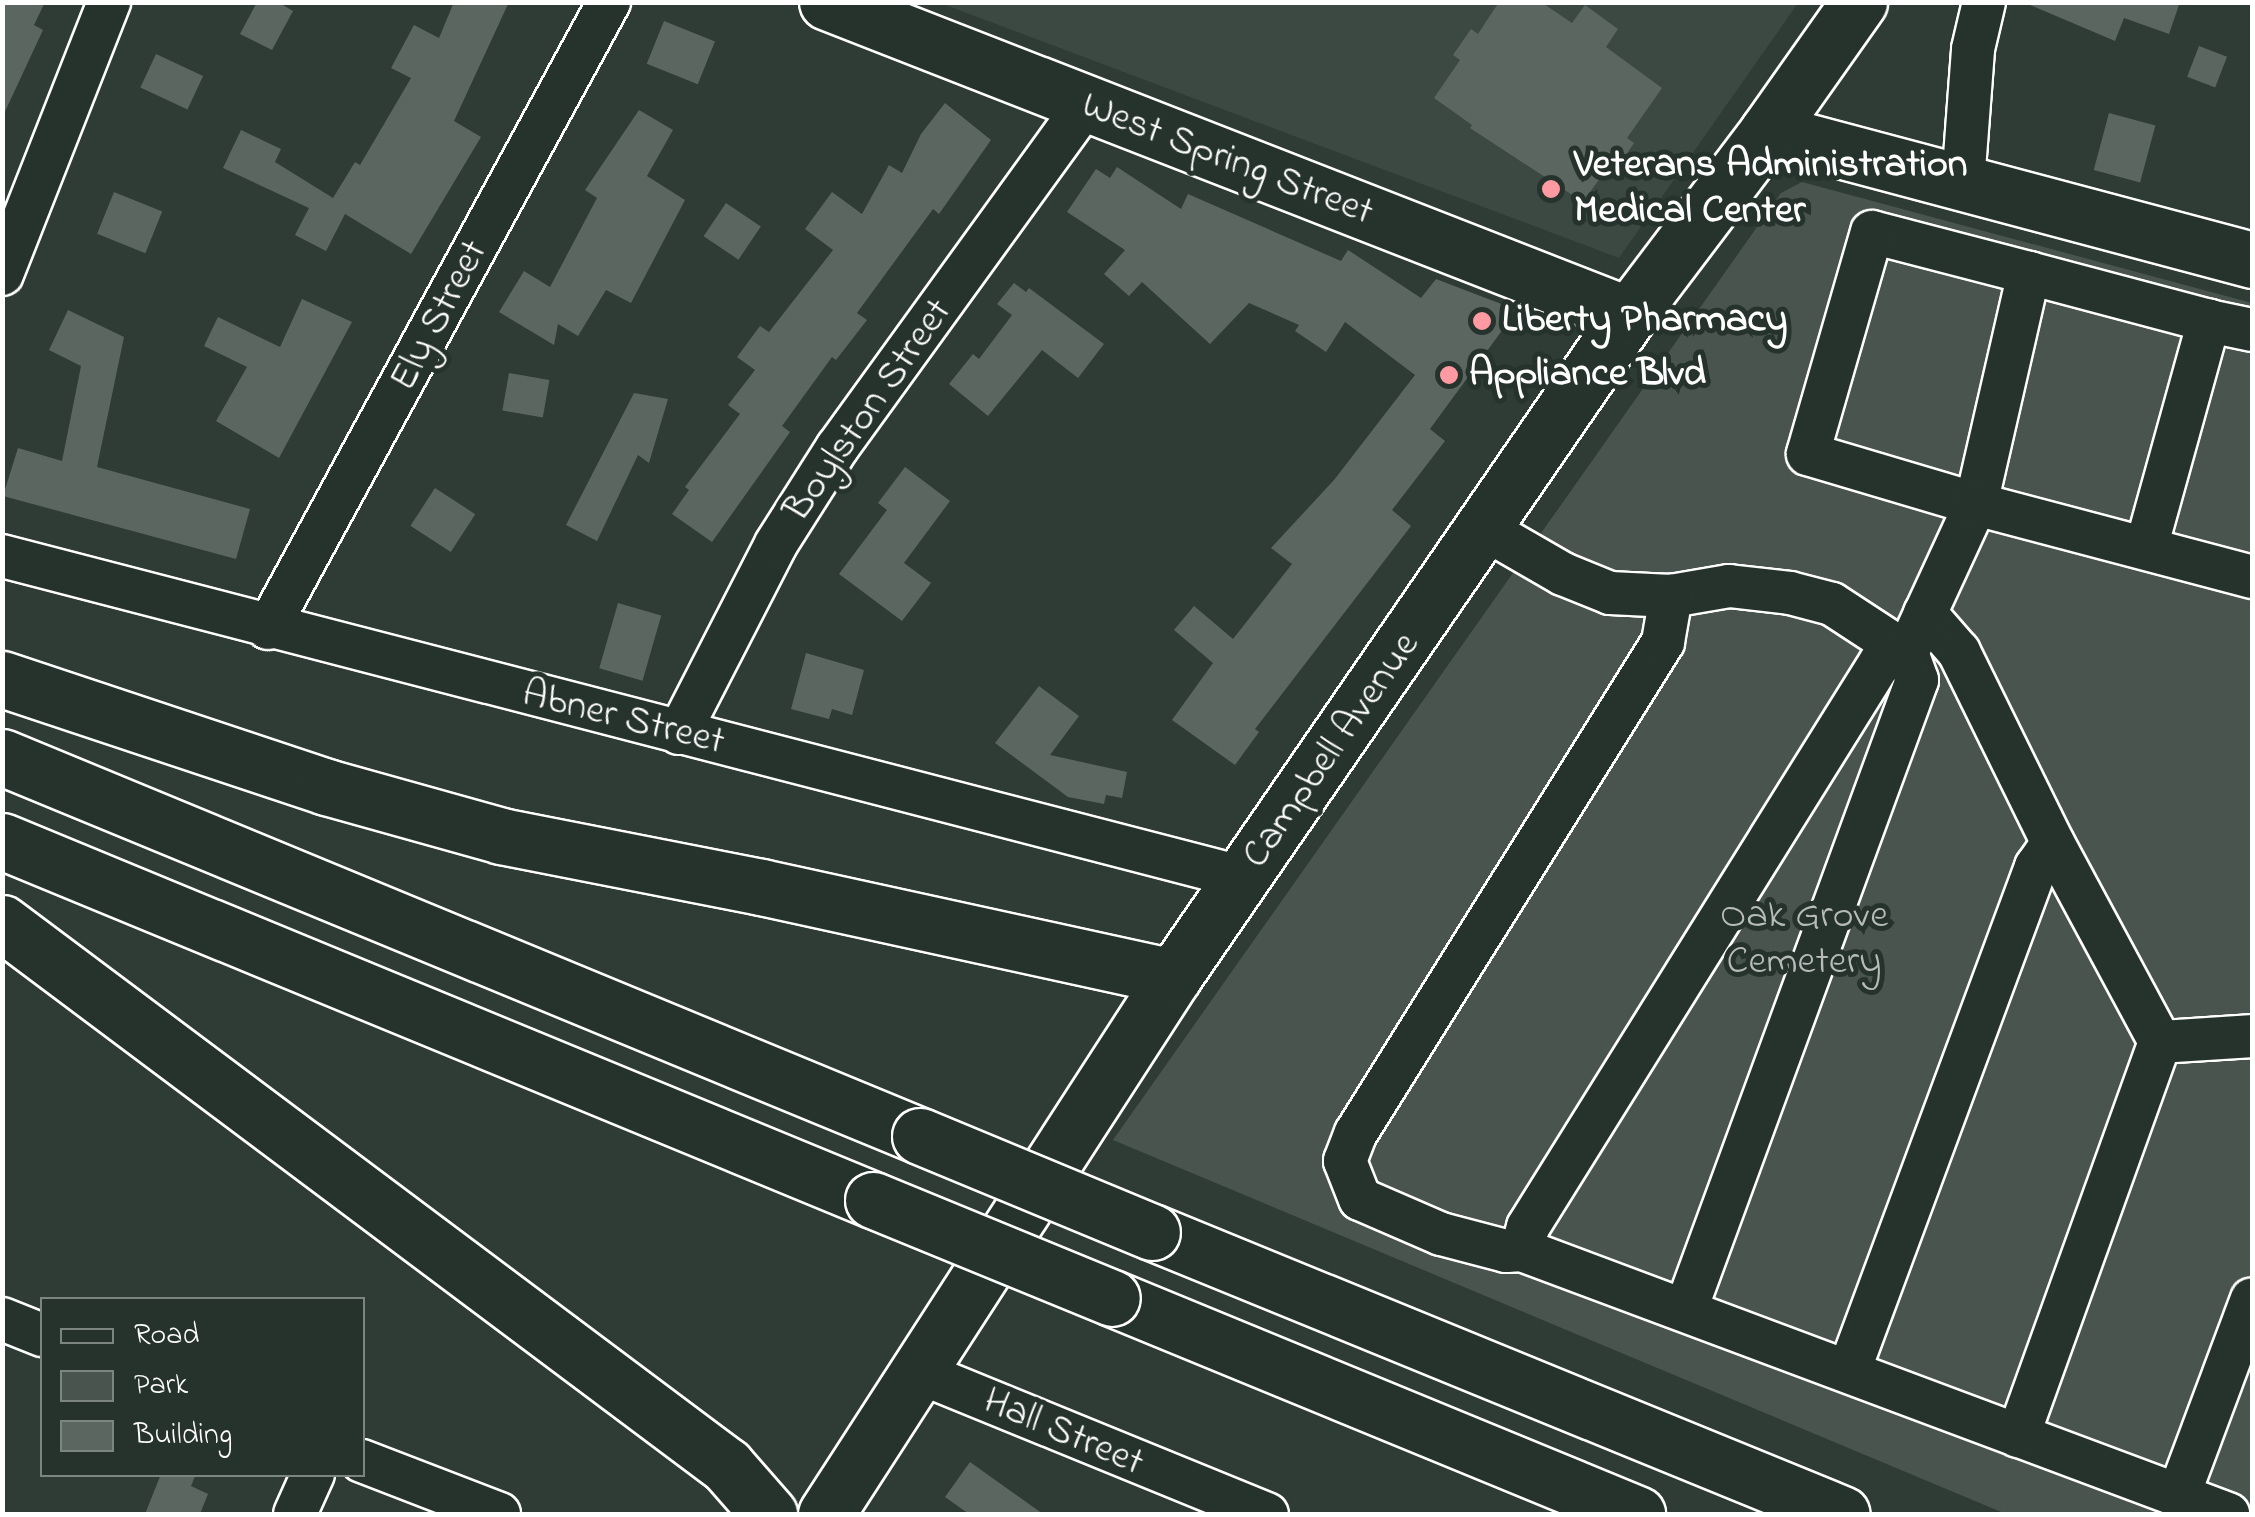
<!DOCTYPE html>
<style>
body{margin:0}
#map{position:relative;width:2255px;height:1517px;overflow:hidden;background:#2f3b35;font-family:"Indie Flower",sans-serif}
div>[style]{position:absolute}
[style*='--x']{left:calc(var(--x)*1px);top:calc(var(--y)*1px);width:calc(var(--w)*1px);rotate:calc(var(--a)*1deg)}
.built>*{inset:0;background:#3c4842}
.green>*{inset:0;background:#4a544f}
.building>*{inset:0;background:#5b6661;transform-origin:0 0}
.roads{filter:drop-shadow(2px 0 #fff) drop-shadow(-2px 0 #fff) drop-shadow(0 2px #fff) drop-shadow(0 -2px #fff)}
.minor>*{height:42px;margin:-21px;padding:0 21px;transform-origin:21px;border-radius:21px;background:#26332d}
.major>*{height:55px;margin:-27.5px;padding:0 27.5px;transform-origin:27.5px;border-radius:27.5px;background:#26332d}
.highway>*{height:55px;margin:-27.5px;padding:0 27.5px;transform-origin:27.5px;border-radius:27.5px;background:#26332d}
.bridges{filter:drop-shadow(2px 0 #fff) drop-shadow(-2px 0 #fff) drop-shadow(0 2px #fff) drop-shadow(0 -2px #fff)}
.highway-bridge>*{height:55px;margin:-27.5px;padding:0 27.5px;transform-origin:27.5px;border-radius:27.5px;background:#26332d}
.dots>*{width:28px;height:28px;translate:-50% -50%;box-sizing:border-box;border:5px solid #26332d;border-radius:50%}
span{translate:-50% -50%;white-space:nowrap;text-align:center;line-height:1.15;-webkit-text-stroke:10px #26332d;paint-order:stroke}
.street-label{font-size:40px;color:#fff}
.poi-label{font-size:40px;color:#fff;font-weight:700}
.left{translate:0 -50%;text-align:left}
.park-label{font-size:40px;color:#b7bbb9}
.frame{position:absolute;inset:0;border:5px solid #fff;pointer-events:none}
.legend{position:absolute;left:40px;top:1297px;width:325px;height:180px;box-sizing:border-box;background:#26332d;border:2px solid #7d8581;margin:0;padding:12px 18px;list-style:none;font-size:30px;color:#fff}
.legend li{display:flex;align-items:center;gap:20px;height:50px}
.legend b{width:50px;border:2px solid #7d8581}
</style>
<div id="map">
<div class="built">
<div style="clip-path:polygon(940px 3px,1798px 3px,1619px 258px)"></div>
</div>
<div class="green">
<div style="clip-path:polygon(1802px 182px,2252px 303px,2252px 1514px,2006px 1514px,1113px 1140px,1781px 193px)"></div>
</div>
<div class="building">
<div style="clip-path:polygon(2px 2px,45px 2px,34px 25px,43px 30px,2px 118px)"></div>
<div style="clip-path:polygon(257px 2px,278px 2px,293px 11px,272px 50px,240px 34px)"></div>
<div style="clip-path:polygon(454px 2px,509px 2px,454px 121px,481px 137px,411px 254px,345px 214px,326px 251px,295px 235px,309px 208px,223px 168px,241px 130px,281px 149px,275px 162px,333px 198px,355px 162px,360px 165px,411px 78px,391px 68px,414px 25px,439px 38px)"></div>
<div style="clip-path:polygon(1499px 2px,1541px 2px,1572px 23px,1585px 5px,1618px 29px,1606px 47px,1662px 88px,1627px 138px,1634px 143px,1617px 168px,1610px 164px,1583px 202px,1470px 128px,1472px 125px,1434px 98px,1460px 60px,1453px 55px,1471px 29px,1478px 34px)"></div>
<div style="clip-path:polygon(2023px 2px,2180px 2px,2169px 34px,2124px 18px,2115px 41px)"></div>
<div style="left:664px;top:21px;width:55px;height:46px;rotate:22deg"></div>
<div style="left:2199px;top:46px;width:30px;height:33px;rotate:21deg"></div>
<div style="left:156px;top:54px;width:52px;height:37px;rotate:25deg"></div>
<div style="clip-path:polygon(945px 103px,991px 140px,939px 214px,933px 209px,857px 313px,867px 320px,836px 360px,832px 357px,782px 426px,790px 432px,712px 542px,672px 514px,689px 490px,685px 487px,740px 414px,728px 405px,755px 370px,737px 357px,760px 326px,769px 332px,833px 250px,805px 229px,832px 192px,862px 214px,889px 165px,902px 173px,921px 134px)"></div>
<div style="clip-path:polygon(639px 110px,673px 130px,647px 176px,685px 200px,631px 303px,606px 290px,578px 336px,558px 324px,554px 345px,499px 312px,524px 271px,550px 287px,597px 198px,585px 190px)"></div>
<div style="left:2109px;top:113px;width:48px;height:59px;rotate:15deg"></div>
<div style="clip-path:polygon(1117px 167px,1181px 209px,1188px 194px,1341px 261px,1348px 250px,1421px 298px,1436px 279px,1517px 310px,1430px 429px,1445px 441px,1392px 510px,1411px 526px,1255px 729px,1259px 732px,1235px 765px,1172px 720px,1213px 663px,1174px 630px,1194px 606px,1233px 639px,1292px 564px,1271px 548px,1334px 480px,1415px 375px,1345px 322px,1326px 352px,1295px 331px,1299px 325px,1249px 303px,1210px 344px,1142px 282px,1129px 296px,1104px 274px,1125px 250px,1067px 212px,1096px 169px,1110px 178px)"></div>
<div style="left:114px;top:192px;width:52px;height:45px;rotate:22deg"></div>
<div style="left:726px;top:203px;width:42px;height:40px;rotate:34deg"></div>
<div style="clip-path:polygon(1014px 283px,1026px 292px,1029px 288px,1104px 344px,1078px 378px,1042px 350px,988px 416px,949px 384px,973px 354px,979px 359px,1012px 315px,997px 304px)"></div>
<div style="clip-path:polygon(302px 299px,352px 322px,279px 458px,216px 421px,247px 367px,204px 346px,218px 317px,280px 347px)"></div>
<div style="clip-path:polygon(68px 310px,124px 337px,97px 467px,250px 509px,236px 559px,3px 496px,18px 448px,62px 461px,81px 366px,49px 350px)"></div>
<div style="left:509px;top:373px;width:41px;height:38px;rotate:10deg"></div>
<div style="clip-path:polygon(634px 393px,668px 399px,649px 463px,638px 455px,597px 541px,566px 525px)"></div>
<div style="clip-path:polygon(905px 467px,950px 501px,904px 563px,931px 583px,902px 621px,839px 574px,887px 510px,878px 503px)"></div>
<div style="left:435px;top:488px;width:48px;height:45px;rotate:33deg"></div>
<div style="left:618px;top:603px;width:45px;height:68px;rotate:16deg"></div>
<div style="clip-path:polygon(806px 653px,864px 670px,852px 715px,832px 709px,829px 719px,791px 709px)"></div>
<div style="clip-path:polygon(1039px 686px,1079px 716px,1050px 755px,1127px 772px,1122px 798px,1106px 795px,1104px 804px,1068px 797px,995px 743px)"></div>
<div style="clip-path:polygon(970px 1462px,1043px 1514px,969px 1514px,945px 1497px)"></div>
<div style="clip-path:polygon(161px 1474px,196px 1474px,191px 1486px,208px 1494px,200px 1514px,145px 1514px)"></div>
</div>
<div class="roads">
<div class="minor">
<div style="--x:1963;--y:183;--w:134;--a:-85.7"></div>
<div style="--x:1973;--y:49;--w:48;--a:-76.8"></div>
<div style="--x:2029;--y:273;--w:162;--a:-165.4"></div>
<div style="--x:1872;--y:232;--w:231;--a:106.1"></div>
<div style="--x:1808;--y:454;--w:175;--a:16.6"></div>
<div style="--x:1976;--y:504;--w:237;--a:-77.1"></div>
<div style="--x:2029;--y:273;--w:186;--a:14.9"></div>
<div style="--x:2;--y:274;--w:292;--a:-68.5"></div>
<div style="--x:1485;--y:529;--w:90;--a:30"></div>
<div style="--x:1563;--y:574;--w:51;--a:22"></div>
<div style="--x:1610;--y:593;--w:61;--a:2.8"></div>
<div style="--x:1671;--y:596;--w:59;--a:-9.8"></div>
<div style="--x:1729;--y:586;--w:61;--a:6.5"></div>
<div style="--x:1790;--y:593;--w:43;--a:14.7"></div>
<div style="--x:1832;--y:604;--w:90;--a:33.2"></div>
<div style="--x:2146;--y:548;--w:236;--a:-74.5"></div>
<div style="--x:2209;--y:321;--w:44;--a:11.8"></div>
<div style="--x:2;--y:556;--w:1283;--a:14.53"></div>
<div style="--x:1925;--y:613;--w:52;--a:48.9"></div>
<div style="--x:1959;--y:652;--w:213;--a:63.8"></div>
<div style="--x:2053;--y:843;--w:226;--a:61.7"></div>
<div style="--x:2160;--y:1042;--w:92;--a:-3.7"></div>
<div style="--x:268;--y:628;--w:713;--a:-61.42"></div>
<div style="--x:1907;--y:653;--w:27;--a:163"></div>
<div style="--x:1881;--y:661;--w:667;--a:121.95"></div>
<div style="--x:1528;--y:1227;--w:24;--a:105"></div>
<div style="--x:1522;--y:1250;--w:754;--a:20.5"></div>
<div style="--x:679;--y:733;--w:212;--a:-62.8"></div>
<div style="--x:776;--y:544;--w:114;--a:-57.6"></div>
<div style="--x:837;--y:448;--w:423;--a:-54.1"></div>
<div style="--x:1522;--y:1250;--w:16;--a:176"></div>
<div style="--x:1506;--y:1251;--w:67;--a:-165.3"></div>
<div style="--x:1441;--y:1234;--w:88;--a:-156.6"></div>
<div style="--x:1360;--y:1199;--w:41;--a:-111.5"></div>
<div style="--x:1345;--y:1161;--w:30;--a:-69"></div>
<div style="--x:1356;--y:1133;--w:579;--a:-57.98"></div>
<div style="--x:1663;--y:642;--w:47;--a:-80.1"></div>
<div style="--x:1686;--y:1309;--w:670;--a:-69.83"></div>
<div style="--x:1917;--y:680;--w:29;--a:-110"></div>
<div style="--x:1907;--y:653;--w:164;--a:-65.2"></div>
<div style="--x:1976;--y:504;--w:285;--a:14.8"></div>
<div style="--x:2;--y:1319;--w:43;--a:21.8"></div>
<div style="--x:916;--y:1371;--w:379;--a:22.2"></div>
<div style="--x:1849;--y:1371;--w:538;--a:-69.64"></div>
<div style="--x:2036;--y:867;--w:29;--a:-55"></div>
<div style="--x:2018;--y:1436;--w:419;--a:-70.2"></div>
<div style="--x:362;--y:1461;--w:147;--a:21.1"></div>
<div style="--x:2178;--y:1497;--w:211;--a:-69.5"></div>
<div style="--x:295;--y:1514;--w:44;--a:-65.8"></div>
</div>
<div class="major">
<div style="--x:827;--y:2;--w:861;--a:21.32"></div>
<div style="--x:1768;--y:131;--w:501;--a:14.92"></div>
<div style="--x:826;--y:1514;--w:639;--a:-57.13"></div>
<div style="--x:1173;--y:977;--w:804;--a:-55.44"></div>
<div style="--x:1629;--y:315;--w:231;--a:-52.9"></div>
<div style="--x:1768;--y:131;--w:158;--a:-54.8"></div>
</div>
<div class="highway">
<div style="--x:2;--y:679;--w:342;--a:18.4"></div>
<div style="--x:326;--y:787;--w:182;--a:15.6"></div>
<div style="--x:501;--y:836;--w:265;--a:11.1"></div>
<div style="--x:761;--y:887;--w:422;--a:12.3"></div>
<div style="--x:2;--y:757;--w:993;--a:22.43"></div>
<div style="--x:2;--y:841;--w:942;--a:22.4"></div>
<div style="--x:2;--y:923;--w:906;--a:36.83"></div>
<div style="--x:727;--y:1466;--w:64;--a:48.8"></div>
<div style="--x:1152;--y:1232;--w:745;--a:22.23"></div>
<div style="--x:1112;--y:1298;--w:568;--a:22.36"></div>
</div>
</div>
<div class="bridges">
<div class="highway-bridge">
<div style="--x:920;--y:1136;--w:251;--a:22.5"></div>
<div style="--x:873;--y:1200;--w:258;--a:22.3"></div>
</div>
</div>
<div class="dots">
<div style="left:1551px;top:189px;background:#ff9aa2"></div>
<div style="left:1482px;top:321px;background:#ff9aa2"></div>
<div style="left:1449px;top:375px;background:#ff9aa2"></div>
</div>
<div class="street-label">
<span style="left:1227px;top:160px;rotate:21deg">West Spring Street</span>
<span style="left:440px;top:316px;rotate:-62deg">Ely Street</span>
<span style="left:869px;top:411px;rotate:-55deg">Boylston Street</span>
<span style="left:623px;top:719px;rotate:14deg">Abner Street</span>
<span style="left:1332px;top:751px;rotate:-55deg">Campbell Avenue</span>
<span style="left:1063px;top:1433px;rotate:23deg">Hall Street</span>
</div>
<div class="poi-label">
<span class="left" style="left:1574px;top:189px">Veterans Administration<br>Medical Center</span>
<span class="left" style="left:1502px;top:321px">Liberty Pharmacy</span>
<span class="left" style="left:1469px;top:375px">Appliance Blvd</span>
</div>
<div class="park-label">
<span style="left:1804px;top:940px">Oak Grove<br>Cemetery</span>
</div>
<div class="frame"></div>
<ul class="legend">
<li><b style="height:12px;background:#26332d"></b>Road</li>
<li><b style="height:28px;background:#4a544f"></b>Park</li>
<li><b style="height:28px;background:#5b6661"></b>Building</li>
</ul>
</div>
